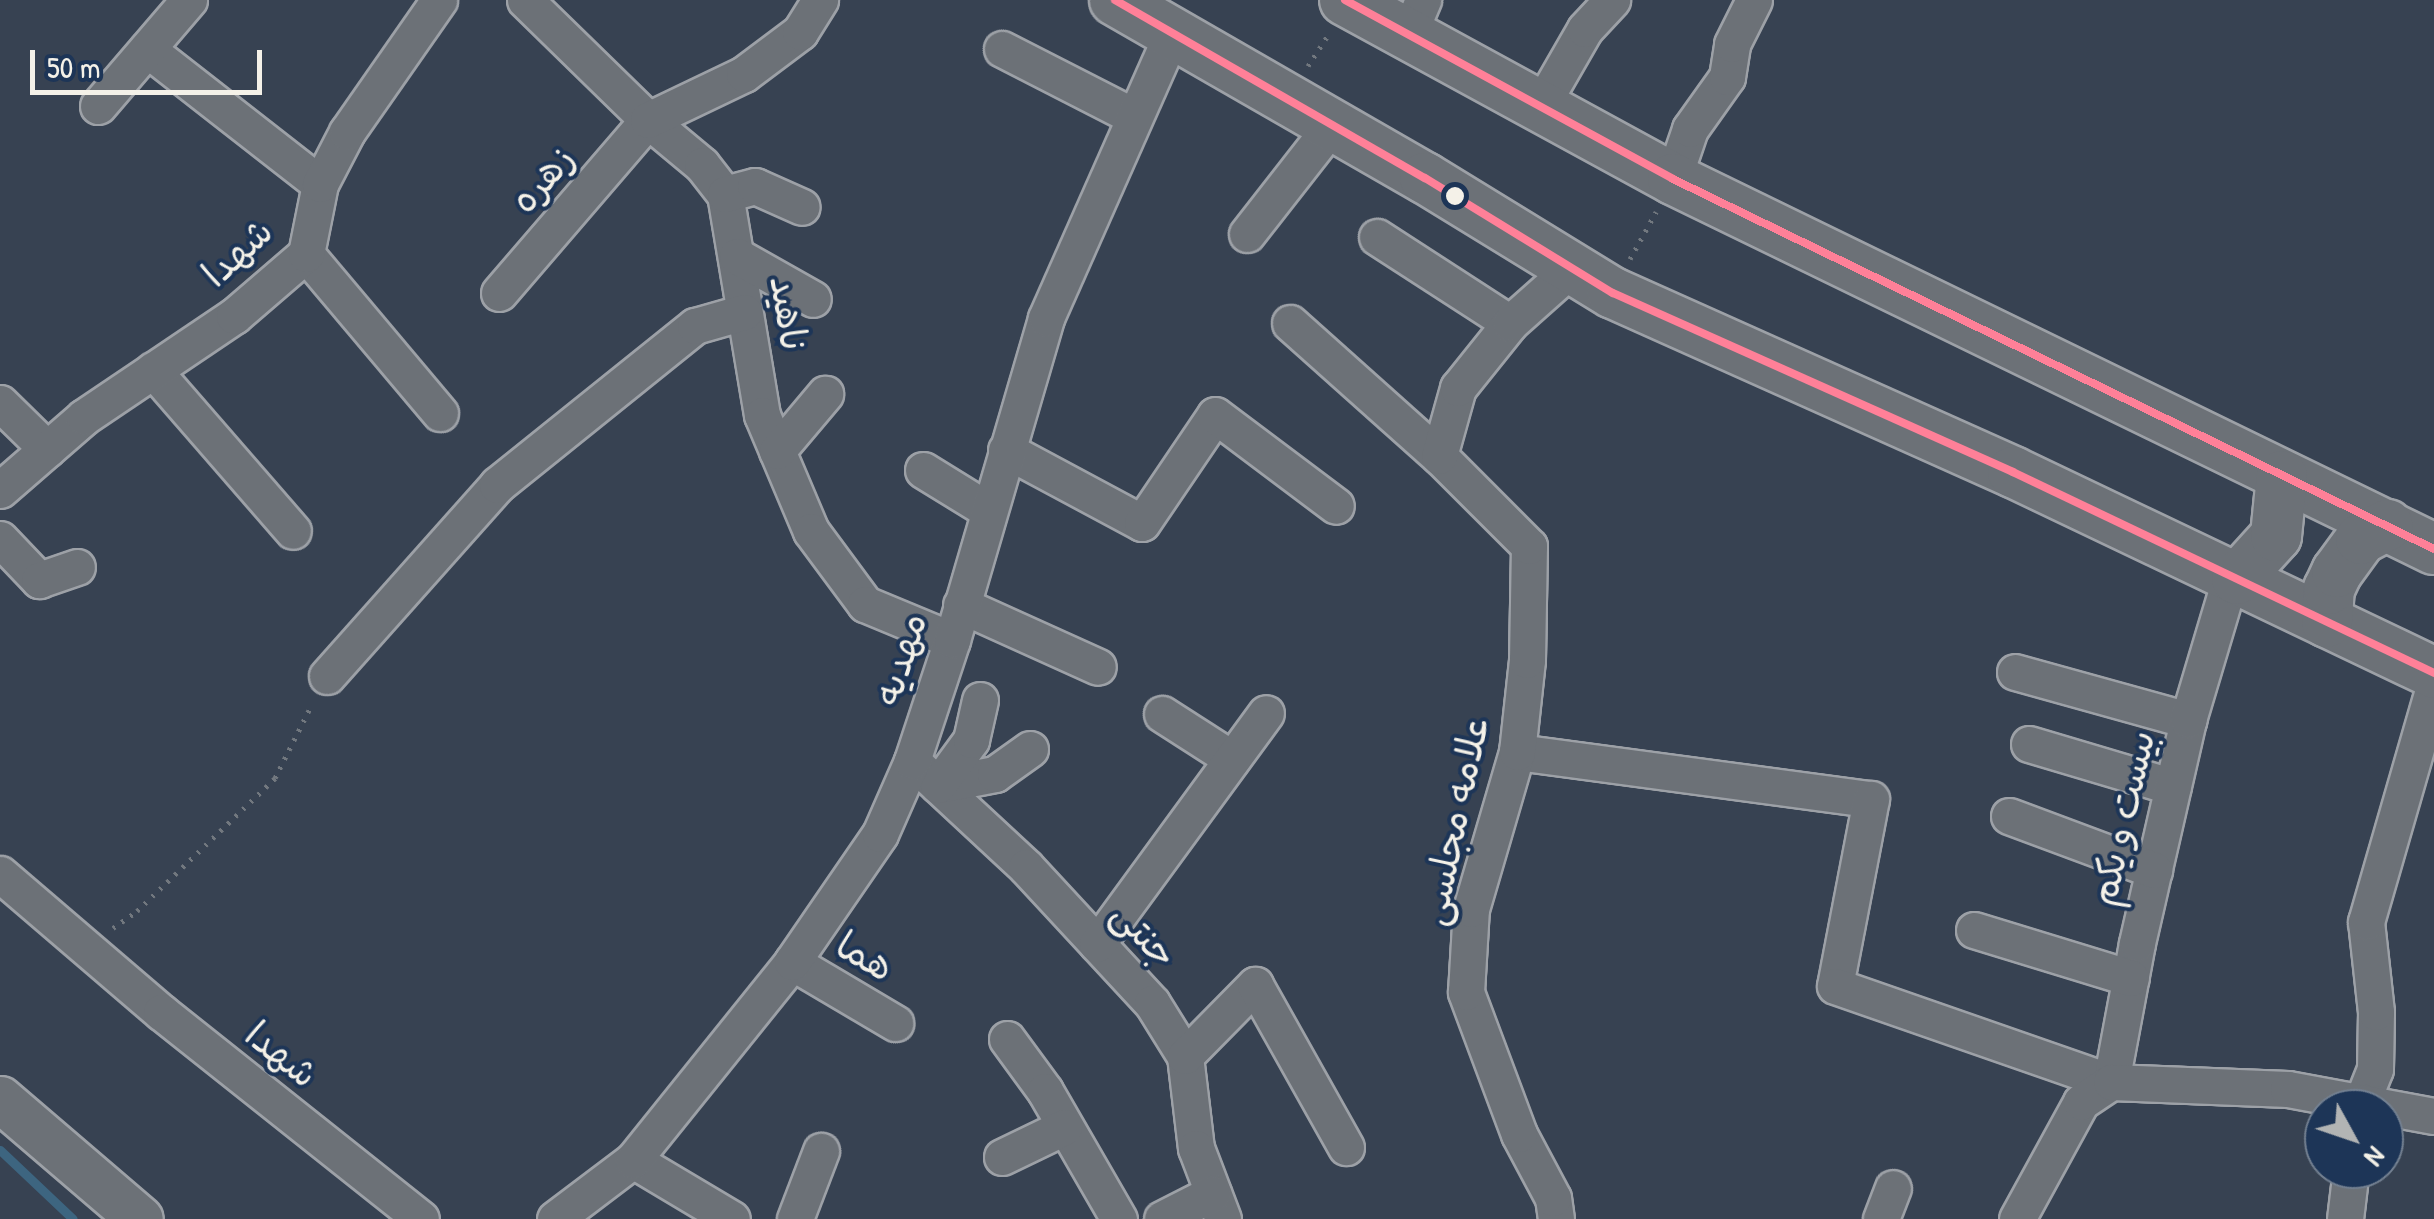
<!DOCTYPE html>
<meta charset="utf-8">
<style>
body{margin:0}
#map{position:relative;width:2434px;height:1219px;overflow:hidden;background:#374252;font-family:"Patrick Hand","Playpen Sans Arabic",sans-serif}
div>[style]{position:absolute}
[style*='--x']{left:calc(var(--x)*1px);top:calc(var(--y)*1px);width:calc(var(--w)*1px);rotate:calc(var(--a)*1deg)}
.stream>*{height:9px;margin:-4.5px;padding:0 4.5px;transform-origin:4.5px;border-radius:4.5px;background:#3d6580}
.path>*{height:5px;margin-top:-2.5px;transform-origin:0;background:repeating-linear-gradient(90deg,#72787f 0 2.5px,transparent 0 10.5px)}
.roads{filter:drop-shadow(2px 0 #9da1a7) drop-shadow(-2px 0 #9da1a7) drop-shadow(0 2px #9da1a7) drop-shadow(0 -2px #9da1a7)}
.minor>*{height:35px;margin:-17.5px;padding:0 17.5px;transform-origin:17.5px;border-radius:17.5px;background:#6c7177}
.tertiary>*{height:45px;margin:-22.5px;padding:0 22.5px;transform-origin:22.5px;border-radius:22.5px;background:#6c7177}
.secondary>*{height:50px;margin:-25px;padding:0 25px;transform-origin:25px;border-radius:25px;background:#6c7177}
.bus-1>*{height:8px;margin:-4px;padding:0 4px;transform-origin:4px;border-radius:4px;background:#ff8098}
.dots>*{width:28px;height:28px;translate:-50% -50%;box-sizing:border-box;border:5px solid #1d3557;border-radius:50%}
span{translate:-50% -50%;white-space:nowrap;text-align:center;line-height:1.15;-webkit-text-stroke:8px #1d3557;paint-order:stroke}
.street-label{font-size:38px;color:#f4f1e8}
.north{position:absolute;left:2304px;top:1089px;width:100px;height:100px;box-sizing:border-box;background:#1d3557;border:2px solid #738091;border-radius:50%;rotate:130deg;font-size:28px;font-weight:700;line-height:40px;text-align:center;color:#f4f1e8}
.north::after{content:'';display:block;margin:auto;width:35px;height:45px;background:#b2b4b4;clip-path:polygon(50% 0,100% 100%,50% 72%,0 100%)}
.scale{position:absolute;left:30px;top:50px;width:232px;height:45px;box-sizing:border-box;border:5px solid #f4f1e8;border-top:0;padding-left:12px;font-size:30px;line-height:35px;white-space:nowrap;color:#f4f1e8;-webkit-text-stroke:8px #1d3557;paint-order:stroke}
</style>
<div id="map">
<div class="stream">
<div style="--x:0;--y:1150;--w:100;--a:43.4"></div>
</div>
<div class="path">
<div style="--x:1308;--y:66;--w:35;--a:-57"></div>
<div style="--x:1630;--y:259;--w:54;--a:-61"></div>
<div style="--x:113;--y:928;--w:29;--a:-35"></div>
<div style="--x:137;--y:911;--w:192;--a:-43.9"></div>
<div style="--x:275;--y:778;--w:83;--a:-63.4"></div>
</div>
<div class="roads">
<div class="minor">
<div style="--x:525;--y:0;--w:172;--a:44.3"></div>
<div style="--x:648;--y:120;--w:70;--a:39.8"></div>
<div style="--x:702;--y:165;--w:37;--a:52"></div>
<div style="--x:725;--y:194;--w:224;--a:80.5"></div>
<div style="--x:762;--y:415;--w:126;--a:67.1"></div>
<div style="--x:811;--y:531;--w:91;--a:53.5"></div>
<div style="--x:865;--y:604;--w:94;--a:22.5"></div>
<div style="--x:1409;--y:33;--w:36;--a:-67"></div>
<div style="--x:147;--y:49;--w:219;--a:38"></div>
<div style="--x:1002;--y:49;--w:147;--a:27.1"></div>
<div style="--x:98;--y:106;--w:140;--a:-49.4"></div>
<div style="--x:1539;--y:109;--w:92;--a:-60.1"></div>
<div style="--x:1585;--y:29;--w:40;--a:-47"></div>
<div style="--x:1673;--y:179;--w:53;--a:-71.2"></div>
<div style="--x:1690;--y:129;--w:64;--a:-54.6"></div>
<div style="--x:1727;--y:77;--w:33;--a:-81"></div>
<div style="--x:1732;--y:44;--w:49;--a:-63.4"></div>
<div style="--x:725;--y:194;--w:31;--a:-15"></div>
<div style="--x:755;--y:186;--w:51;--a:24.1"></div>
<div style="--x:1247;--y:234;--w:140;--a:-52"></div>
<div style="--x:1377;--y:237;--w:158;--a:32.9"></div>
<div style="--x:306;--y:254;--w:208;--a:49.9"></div>
<div style="--x:737;--y:256;--w:87;--a:29.5"></div>
<div style="--x:499;--y:293;--w:228;--a:-49.3"></div>
<div style="--x:648;--y:120;--w:106;--a:-25.6"></div>
<div style="--x:744;--y:74;--w:70;--a:-36.9"></div>
<div style="--x:800;--y:32;--w:38;--a:-58"></div>
<div style="--x:1290;--y:323;--w:200;--a:41.8"></div>
<div style="--x:153;--y:370;--w:213;--a:49"></div>
<div style="--x:0;--y:403;--w:66;--a:44.4"></div>
<div style="--x:1006;--y:450;--w:154;--a:28.2"></div>
<div style="--x:1142;--y:523;--w:130;--a:-55.9"></div>
<div style="--x:1215;--y:415;--w:151;--a:36.9"></div>
<div style="--x:777;--y:451;--w:75;--a:-49.9"></div>
<div style="--x:923;--y:470;--w:76;--a:31.6"></div>
<div style="--x:0;--y:490;--w:111;--a:-41"></div>
<div style="--x:84;--y:417;--w:181;--a:-34"></div>
<div style="--x:234;--y:316;--w:95;--a:-40.7"></div>
<div style="--x:306;--y:254;--w:71;--a:-78.7"></div>
<div style="--x:320;--y:184;--w:59;--a:-62.6"></div>
<div style="--x:347;--y:132;--w:161;--a:-55.1"></div>
<div style="--x:0;--y:539;--w:57;--a:46.4"></div>
<div style="--x:39;--y:580;--w:40;--a:-18.9"></div>
<div style="--x:961;--y:605;--w:150;--a:24.3"></div>
<div style="--x:2015;--y:672;--w:180;--a:15.5"></div>
<div style="--x:327;--y:676;--w:256;--a:-48.3"></div>
<div style="--x:497;--y:485;--w:254;--a:-38.8"></div>
<div style="--x:695;--y:326;--w:51;--a:-15.9"></div>
<div style="--x:1162;--y:714;--w:83;--a:32.7"></div>
<div style="--x:2029;--y:744;--w:150;--a:16.6"></div>
<div style="--x:1517;--y:752;--w:357;--a:7.6"></div>
<div style="--x:1871;--y:799;--w:190;--a:100.9"></div>
<div style="--x:1835;--y:986;--w:292;--a:19.2"></div>
<div style="--x:2111;--y:1082;--w:141;--a:-79.4"></div>
<div style="--x:2137;--y:943;--w:229;--a:-77.1"></div>
<div style="--x:2188;--y:720;--w:150;--a:-73.4"></div>
<div style="--x:912;--y:761;--w:156;--a:42.9"></div>
<div style="--x:1026;--y:867;--w:185;--a:47.2"></div>
<div style="--x:1152;--y:1003;--w:62;--a:58.1"></div>
<div style="--x:1185;--y:1056;--w:93;--a:83.2"></div>
<div style="--x:1196;--y:1148;--w:76;--a:69.2"></div>
<div style="--x:938;--y:785;--w:58;--a:-10.9"></div>
<div style="--x:995;--y:774;--w:43;--a:-35.5"></div>
<div style="--x:938;--y:785;--w:56;--a:-53.7"></div>
<div style="--x:971;--y:740;--w:41;--a:-77.3"></div>
<div style="--x:2009;--y:816;--w:155;--a:20.4"></div>
<div style="--x:0;--y:874;--w:212;--a:40.6"></div>
<div style="--x:161;--y:1012;--w:332;--a:38.5"></div>
<div style="--x:1974;--y:930;--w:164;--a:17"></div>
<div style="--x:1097;--y:944;--w:286;--a:-53.8"></div>
<div style="--x:792;--y:962;--w:120;--a:30.6"></div>
<div style="--x:1007;--y:1039;--w:64;--a:53.8"></div>
<div style="--x:1045;--y:1091;--w:148;--a:60"></div>
<div style="--x:1185;--y:1056;--w:100;--a:-45.4"></div>
<div style="--x:1255;--y:985;--w:186;--a:60.7"></div>
<div style="--x:2359;--y:1109;--w:43;--a:-68.2"></div>
<div style="--x:2375;--y:1069;--w:57;--a:-89"></div>
<div style="--x:2376;--y:1012;--w:91;--a:-96.3"></div>
<div style="--x:2366;--y:922;--w:246;--a:-73.9"></div>
<div style="--x:1002;--y:1157;--w:69;--a:-25.8"></div>
<div style="--x:633;--y:1160;--w:115;--a:30.8"></div>
<div style="--x:555;--y:1219;--w:98;--a:-37.1"></div>
<div style="--x:633;--y:1160;--w:254;--a:-51.2"></div>
<div style="--x:792;--y:962;--w:155;--a:-55.5"></div>
<div style="--x:880;--y:834;--w:80;--a:-66.3"></div>
<div style="--x:912;--y:761;--w:127;--a:-71.7"></div>
<div style="--x:952;--y:640;--w:335;--a:-73.7"></div>
<div style="--x:1046;--y:318;--w:311;--a:-66.1"></div>
<div style="--x:795;--y:1219;--w:73;--a:-69.1"></div>
<div style="--x:1162;--y:1219;--w:57;--a:-27"></div>
<div style="--x:1556;--y:1219;--w:21;--a:-98"></div>
<div style="--x:1553;--y:1198;--w:72;--a:-118"></div>
<div style="--x:1519;--y:1134;--w:152;--a:-110.5"></div>
<div style="--x:1466;--y:992;--w:83;--a:-86.6"></div>
<div style="--x:1471;--y:909;--w:164;--a:-73.7"></div>
<div style="--x:1517;--y:752;--w:93;--a:-83.8"></div>
<div style="--x:1527;--y:660;--w:114;--a:-89"></div>
<div style="--x:1529;--y:546;--w:127;--a:-135"></div>
<div style="--x:1439;--y:456;--w:71;--a:-74.4"></div>
<div style="--x:1458;--y:388;--w:83;--a:-51.3"></div>
<div style="--x:1510;--y:323;--w:83;--a:-41.6"></div>
<div style="--x:1881;--y:1219;--w:33;--a:-69"></div>
<div style="--x:2017;--y:1219;--w:133;--a:-61.3"></div>
<div style="--x:2081;--y:1102;--w:36;--a:-34"></div>
<div style="--x:2111;--y:1082;--w:177;--a:2.3"></div>
<div style="--x:2288;--y:1089;--w:148;--a:10.5"></div>
<div style="--x:2345;--y:1219;--w:50;--a:-83.2"></div>
</div>
<div class="tertiary">
<div style="--x:0;--y:1099;--w:184;--a:40.6"></div>
</div>
<div class="secondary">
<div style="--x:1115;--y:0;--w:357;--a:29.9"></div>
<div style="--x:1425;--y:178;--w:220;--a:31.5"></div>
<div style="--x:1613;--y:293;--w:438;--a:24.1"></div>
<div style="--x:2013;--y:472;--w:467;--a:25.5"></div>
<div style="--x:1345;--y:0;--w:374;--a:28.6"></div>
<div style="--x:1673;--y:179;--w:846;--a:25.93"></div>
<div style="--x:2237;--y:579;--w:58;--a:-47.8"></div>
<div style="--x:2276;--y:536;--w:60;--a:-84.3"></div>
<div style="--x:2327;--y:622;--w:33;--a:-87"></div>
<div style="--x:2329;--y:589;--w:19;--a:-65"></div>
<div style="--x:2337;--y:572;--w:41;--a:-54"></div>
<div style="--x:2361;--y:539;--w:30;--a:-28"></div>
</div>
</div>
<div class="bus-1">
<div style="--x:1115;--y:0;--w:357;--a:29.9"></div>
<div style="--x:1425;--y:178;--w:220;--a:31.5"></div>
<div style="--x:1613;--y:293;--w:438;--a:24.1"></div>
<div style="--x:2013;--y:472;--w:467;--a:25.5"></div>
<div style="--x:1345;--y:0;--w:374;--a:28.6"></div>
<div style="--x:1673;--y:179;--w:846;--a:25.93"></div>
</div>
<div class="dots">
<div style="left:1455px;top:196px;background:#f4f1e8"></div>
</div>
<div class="street-label">
<span style="left:542px;top:179px;rotate:-49deg">زهره</span>
<span style="left:237px;top:252px;rotate:-43deg">شهدا</span>
<span style="left:789px;top:313px;rotate:81deg">ناهید</span>
<span style="left:900px;top:659px;rotate:-72deg">مهدیه</span>
<span style="left:2122px;top:818px;rotate:-77deg">بیست و یکم</span>
<span style="left:1454px;top:820px;rotate:-78deg">علامه مجلسی</span>
<span style="left:1145px;top:934px;rotate:47deg">جنتی</span>
<span style="left:865px;top:956px;rotate:30deg">هما</span>
<span style="left:282px;top:1054px;rotate:39deg">شهدا</span>
</div>
<div class="north">N</div>
<div class="scale">50 m</div>
</div>
